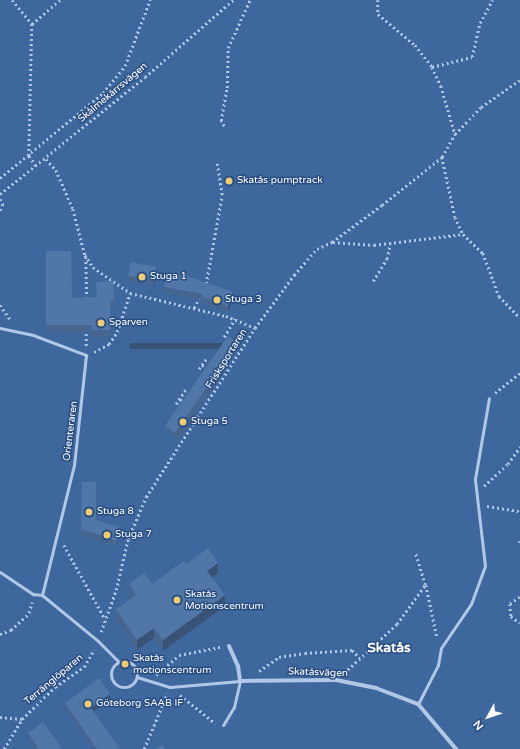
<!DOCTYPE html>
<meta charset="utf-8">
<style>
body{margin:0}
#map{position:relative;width:520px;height:749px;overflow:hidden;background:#294d80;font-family:"Varela Round",sans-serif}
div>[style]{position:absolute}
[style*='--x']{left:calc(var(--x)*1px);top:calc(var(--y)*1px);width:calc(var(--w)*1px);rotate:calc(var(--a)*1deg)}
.green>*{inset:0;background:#3d679d;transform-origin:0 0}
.path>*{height:2.5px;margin-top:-1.25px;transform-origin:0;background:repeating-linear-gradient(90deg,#b0c7e5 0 2px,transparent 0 5px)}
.lane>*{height:3px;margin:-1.5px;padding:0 1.5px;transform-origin:1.5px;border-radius:1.5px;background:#b0c7e5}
.lane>.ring{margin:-1.5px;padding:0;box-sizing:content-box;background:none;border:3px solid #b0c7e5;border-radius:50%}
.street>*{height:4px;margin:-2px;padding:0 2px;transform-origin:2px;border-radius:2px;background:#b0c7e5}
.wall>*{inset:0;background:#466690}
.shaded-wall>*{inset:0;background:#395376;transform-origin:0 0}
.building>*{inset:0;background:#5177a8;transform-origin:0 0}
.dots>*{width:11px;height:11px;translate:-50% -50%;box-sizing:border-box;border:2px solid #294d80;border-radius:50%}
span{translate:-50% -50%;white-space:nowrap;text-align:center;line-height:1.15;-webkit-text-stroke:3px #294d80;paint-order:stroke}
.street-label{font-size:10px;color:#fff}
.poi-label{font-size:10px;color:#fff}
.left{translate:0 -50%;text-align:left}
.district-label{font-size:14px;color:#fff;font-weight:700}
.north{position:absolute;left:468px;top:697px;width:40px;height:40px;-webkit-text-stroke:3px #294d80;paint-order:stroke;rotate:230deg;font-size:11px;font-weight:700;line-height:16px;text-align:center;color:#fff}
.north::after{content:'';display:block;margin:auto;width:14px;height:18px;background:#fff;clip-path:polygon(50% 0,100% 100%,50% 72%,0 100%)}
</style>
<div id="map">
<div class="green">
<div style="left:0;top:0;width:520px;height:749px"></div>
</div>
<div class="path">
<div style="--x:12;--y:0;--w:31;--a:50"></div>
<div style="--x:32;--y:24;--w:132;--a:91.3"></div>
<div style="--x:29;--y:156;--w:14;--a:54"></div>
<div style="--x:378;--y:0;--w:14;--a:90"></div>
<div style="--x:378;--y:14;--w:48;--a:40"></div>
<div style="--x:415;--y:45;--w:28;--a:52"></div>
<div style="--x:432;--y:67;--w:41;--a:-14"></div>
<div style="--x:472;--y:57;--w:35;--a:-77"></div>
<div style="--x:480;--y:23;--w:26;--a:-62"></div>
<div style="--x:32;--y:24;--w:37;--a:-41"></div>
<div style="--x:432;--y:67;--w:21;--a:65"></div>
<div style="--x:441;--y:86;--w:50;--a:73.7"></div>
<div style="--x:224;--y:126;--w:6;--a:-121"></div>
<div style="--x:221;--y:121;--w:34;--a:-80"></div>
<div style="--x:227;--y:88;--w:40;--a:-88.6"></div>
<div style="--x:228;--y:48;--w:53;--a:-65.4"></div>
<div style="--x:442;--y:157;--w:61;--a:77.8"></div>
<div style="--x:455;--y:217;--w:19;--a:65"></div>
<div style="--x:46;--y:159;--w:15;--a:48"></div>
<div style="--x:56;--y:170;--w:43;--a:66.4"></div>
<div style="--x:73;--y:209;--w:48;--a:75.4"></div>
<div style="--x:85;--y:255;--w:14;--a:56"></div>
<div style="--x:93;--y:267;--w:45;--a:35.1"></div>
<div style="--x:130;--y:293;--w:99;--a:13.5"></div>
<div style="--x:226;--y:316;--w:31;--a:22"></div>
<div style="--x:0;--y:178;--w:134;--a:-39.5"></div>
<div style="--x:103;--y:93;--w:35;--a:-51"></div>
<div style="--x:125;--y:66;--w:71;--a:-69.3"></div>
<div style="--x:0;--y:194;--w:186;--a:-38.9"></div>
<div style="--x:145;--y:77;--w:117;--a:-41.2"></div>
<div style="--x:0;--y:199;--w:6;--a:59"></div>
<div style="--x:3;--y:204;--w:8;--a:113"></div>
<div style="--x:333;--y:242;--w:41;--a:4.2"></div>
<div style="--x:374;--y:245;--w:90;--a:-7"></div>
<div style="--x:463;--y:234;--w:28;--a:44"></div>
<div style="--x:483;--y:253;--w:46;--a:69.6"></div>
<div style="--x:499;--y:296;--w:30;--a:46"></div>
<div style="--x:86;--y:257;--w:43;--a:88.7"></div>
<div style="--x:373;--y:281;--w:26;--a:-58"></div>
<div style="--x:387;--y:259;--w:16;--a:-79"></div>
<div style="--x:206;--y:284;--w:90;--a:-79.8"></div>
<div style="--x:222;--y:195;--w:32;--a:-99"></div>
<div style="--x:0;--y:305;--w:19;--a:55"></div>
<div style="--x:194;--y:308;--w:13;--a:-63"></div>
<div style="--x:224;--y:337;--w:21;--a:-59"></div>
<div style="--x:86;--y:346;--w:15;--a:-90"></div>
<div style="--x:94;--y:352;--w:17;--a:-28"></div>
<div style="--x:109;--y:344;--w:14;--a:-56"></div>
<div style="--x:117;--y:332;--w:41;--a:-71.6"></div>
<div style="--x:202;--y:365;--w:8;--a:30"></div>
<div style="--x:199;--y:369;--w:12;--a:-55"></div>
<div style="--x:495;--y:393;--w:32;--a:-39"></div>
<div style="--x:180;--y:399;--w:7;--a:34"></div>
<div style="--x:176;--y:404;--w:17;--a:-57"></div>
<div style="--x:484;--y:486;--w:33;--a:-43"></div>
<div style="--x:508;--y:464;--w:21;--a:-55"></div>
<div style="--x:487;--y:506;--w:33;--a:9"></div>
<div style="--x:520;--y:541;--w:2;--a:90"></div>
<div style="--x:64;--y:545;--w:85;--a:61"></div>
<div style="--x:426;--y:585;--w:53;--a:78.1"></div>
<div style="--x:520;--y:597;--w:12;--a:145"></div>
<div style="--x:510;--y:604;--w:12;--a:85"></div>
<div style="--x:511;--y:616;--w:11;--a:38"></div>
<div style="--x:101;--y:632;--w:45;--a:-70.3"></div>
<div style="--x:116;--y:590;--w:52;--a:-76.8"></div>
<div style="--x:128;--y:539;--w:46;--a:-66.8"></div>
<div style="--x:146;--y:497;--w:201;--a:-57.2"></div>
<div style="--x:255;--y:328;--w:66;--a:-53.7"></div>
<div style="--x:294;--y:275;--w:35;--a:-49"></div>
<div style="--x:317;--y:249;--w:17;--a:-25"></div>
<div style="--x:332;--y:242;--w:62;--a:-36.5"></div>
<div style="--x:382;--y:205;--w:77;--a:-38.7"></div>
<div style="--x:442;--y:157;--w:26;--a:-61"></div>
<div style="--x:455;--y:134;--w:37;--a:-46"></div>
<div style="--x:481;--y:107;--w:47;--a:-34.7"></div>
<div style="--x:0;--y:634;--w:12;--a:-20"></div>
<div style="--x:11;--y:630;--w:25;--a:-43"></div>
<div style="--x:29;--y:613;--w:11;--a:-75"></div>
<div style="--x:259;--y:671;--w:24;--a:-35"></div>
<div style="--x:279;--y:657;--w:26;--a:-9"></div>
<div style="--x:305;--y:653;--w:47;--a:-3.7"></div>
<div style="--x:352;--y:650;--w:11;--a:45"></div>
<div style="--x:344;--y:673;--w:72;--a:-42.8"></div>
<div style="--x:397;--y:624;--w:48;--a:-54.3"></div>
<div style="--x:425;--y:585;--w:34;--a:-107"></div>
<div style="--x:156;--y:675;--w:30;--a:-41"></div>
<div style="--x:179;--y:655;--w:42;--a:-11"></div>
<div style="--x:180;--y:695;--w:45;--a:38.7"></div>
<div style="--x:0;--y:717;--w:22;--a:5"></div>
<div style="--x:4;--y:749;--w:35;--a:-59"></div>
<div style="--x:22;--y:719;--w:46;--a:-44.1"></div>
<div style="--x:55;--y:687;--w:35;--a:-35"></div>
<div style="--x:84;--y:667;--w:20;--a:-60"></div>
<div style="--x:144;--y:749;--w:60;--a:-67.3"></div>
</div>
<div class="lane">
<div style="--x:0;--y:328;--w:34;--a:12"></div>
<div style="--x:33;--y:335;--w:57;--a:20.7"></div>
<div style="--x:86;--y:355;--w:111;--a:96.2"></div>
<div style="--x:74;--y:465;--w:134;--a:103.8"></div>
<div style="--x:0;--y:572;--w:40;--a:34"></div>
<div style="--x:33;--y:594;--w:9;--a:6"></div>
<div style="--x:42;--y:595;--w:72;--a:39.4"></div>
<div style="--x:98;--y:641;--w:30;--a:45"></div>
<div class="ring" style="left:111px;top:661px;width:23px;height:23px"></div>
<div style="--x:137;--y:677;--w:34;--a:17"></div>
<div style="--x:170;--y:687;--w:70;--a:-4.9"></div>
<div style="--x:240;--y:681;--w:27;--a:103"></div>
<div style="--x:234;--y:707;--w:21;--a:121"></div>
<div style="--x:418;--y:704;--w:44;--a:-62.9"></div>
<div style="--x:438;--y:665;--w:17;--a:-80"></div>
<div style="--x:441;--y:648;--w:53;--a:-55.7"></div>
<div style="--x:471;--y:604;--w:40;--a:-69.8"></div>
<div style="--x:485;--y:566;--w:88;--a:-96.6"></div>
<div style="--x:475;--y:479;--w:82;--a:-80.2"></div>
</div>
<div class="street">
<div style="--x:229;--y:646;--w:22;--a:66"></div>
<div style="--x:238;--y:666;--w:15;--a:82"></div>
<div style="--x:240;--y:681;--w:96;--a:-0.6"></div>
<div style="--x:336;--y:680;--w:41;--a:11.3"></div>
<div style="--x:376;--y:688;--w:45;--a:20.9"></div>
<div style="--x:418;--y:704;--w:59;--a:49.8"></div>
</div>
<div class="wall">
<div style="clip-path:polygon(46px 251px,72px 298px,97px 297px,113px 281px,114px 308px,110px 308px,110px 337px,92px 338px,92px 332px,46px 333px)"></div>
<div style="clip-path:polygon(157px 272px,154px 286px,128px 281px,128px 276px)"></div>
<div style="clip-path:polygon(164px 287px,233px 298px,228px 312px,202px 303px,202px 300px,164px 293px)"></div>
<div style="clip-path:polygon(238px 349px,179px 440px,167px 432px,167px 427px)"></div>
<div style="clip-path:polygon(96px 520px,119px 533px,117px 546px,81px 535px,81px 529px)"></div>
<div style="clip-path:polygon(186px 564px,218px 573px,212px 578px,225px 606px,163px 651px,154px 638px,137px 650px,116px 620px,116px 609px,131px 598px,129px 595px,129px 584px,152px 584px)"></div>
<div style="clip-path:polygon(110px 700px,94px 712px,120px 749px,93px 749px,65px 709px,65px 703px)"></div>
<div style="clip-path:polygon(28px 733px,62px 749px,35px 749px,28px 738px)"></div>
</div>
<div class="shaded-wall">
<div style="clip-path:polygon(157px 267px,157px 272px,154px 286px,154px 281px)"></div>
<div style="clip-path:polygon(233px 292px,233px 298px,228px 312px,228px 306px)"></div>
<div style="left:238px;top:343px;width:6px;height:108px;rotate:90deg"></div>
<div style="clip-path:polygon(119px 527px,119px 533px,117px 546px,117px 541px)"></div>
<div style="clip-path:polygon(218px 563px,218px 573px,207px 581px,207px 571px)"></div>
<div style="clip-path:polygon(225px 595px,225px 606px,163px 651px,163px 640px)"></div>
<div style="clip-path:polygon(154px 628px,154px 638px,137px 650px,137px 640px)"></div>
<div style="clip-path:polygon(110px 694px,110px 700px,91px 713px,91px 708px)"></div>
</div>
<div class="building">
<div style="clip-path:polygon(46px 251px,71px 251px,72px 298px,97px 297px,96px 282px,113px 281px,114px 300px,110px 301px,110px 330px,92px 330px,92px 325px,46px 325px)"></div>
<div style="left:131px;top:262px;width:26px;height:14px;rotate:11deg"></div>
<div style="clip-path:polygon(167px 273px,193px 278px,233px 292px,228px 306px,202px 297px,203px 294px,164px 287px)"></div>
<div style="left:228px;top:336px;width:12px;height:110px;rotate:35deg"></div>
<div style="clip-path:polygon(82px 482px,96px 482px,96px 520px,119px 527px,117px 541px,81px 529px)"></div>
<div style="clip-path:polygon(208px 548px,218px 563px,207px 571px,225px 595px,163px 640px,154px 628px,137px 640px,116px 609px,136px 595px,129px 584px,144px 573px,152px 584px,183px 561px,186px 564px)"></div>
<div style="clip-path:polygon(99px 678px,110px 694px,91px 708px,120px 749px,97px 749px,65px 703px)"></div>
<div style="clip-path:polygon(43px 722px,62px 749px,39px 749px,28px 733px)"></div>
<div style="clip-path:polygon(162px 745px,165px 749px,156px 749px)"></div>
</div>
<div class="dots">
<div style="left:229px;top:181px;background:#eccc77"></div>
<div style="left:142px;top:277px;background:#eccc77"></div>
<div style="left:217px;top:300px;background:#eccc77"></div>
<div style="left:101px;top:323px;background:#eccc77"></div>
<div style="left:183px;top:422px;background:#eccc77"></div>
<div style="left:89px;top:512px;background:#eccc77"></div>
<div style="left:107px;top:535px;background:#eccc77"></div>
<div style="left:177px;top:600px;background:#eccc77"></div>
<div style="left:125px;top:664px;background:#eccc77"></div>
<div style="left:88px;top:704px;background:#eccc77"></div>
</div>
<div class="street-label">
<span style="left:113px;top:93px;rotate:-40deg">Skålmekärrsvägen</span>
<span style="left:227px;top:359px;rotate:-58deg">Frisksportaren</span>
<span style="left:71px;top:431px;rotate:-83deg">Orienteraren</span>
<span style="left:318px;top:673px;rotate:2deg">Skatåsvägen</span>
<span style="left:54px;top:680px;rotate:-40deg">Terränglöparen</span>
</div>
<div class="poi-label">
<span class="left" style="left:237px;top:181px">Skatås pumptrack</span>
<span class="left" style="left:150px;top:277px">Stuga 1</span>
<span class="left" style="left:225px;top:300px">Stuga 3</span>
<span class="left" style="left:109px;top:323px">Sparven</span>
<span class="left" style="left:191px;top:422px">Stuga 5</span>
<span class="left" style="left:97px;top:512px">Stuga 8</span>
<span class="left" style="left:115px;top:535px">Stuga 7</span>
<span class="left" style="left:185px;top:600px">Skatås<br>Motionscentrum</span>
<span class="left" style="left:133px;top:664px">Skatås<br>motionscentrum</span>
<span class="left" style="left:96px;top:704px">Göteborg SAAB IF</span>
</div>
<div class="district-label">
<span style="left:389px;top:648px">Skatås</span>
</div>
<div class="north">N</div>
</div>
